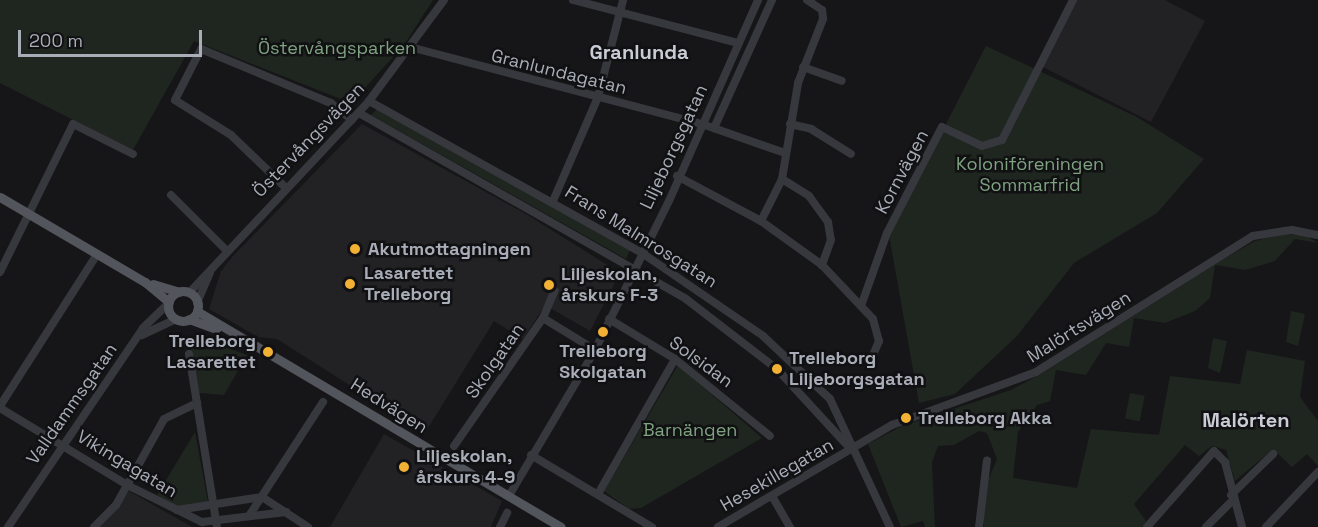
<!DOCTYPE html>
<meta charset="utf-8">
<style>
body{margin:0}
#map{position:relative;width:1318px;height:527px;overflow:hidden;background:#161618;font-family:"Space Grotesk",sans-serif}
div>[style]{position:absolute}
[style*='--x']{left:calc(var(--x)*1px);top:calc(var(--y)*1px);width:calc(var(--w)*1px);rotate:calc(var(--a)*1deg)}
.built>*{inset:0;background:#222225}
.green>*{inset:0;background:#1e261f;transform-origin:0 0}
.minor>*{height:8px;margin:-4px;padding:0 4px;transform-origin:4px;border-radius:4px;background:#37383d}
.major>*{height:9px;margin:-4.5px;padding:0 4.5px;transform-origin:4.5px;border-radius:4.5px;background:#53555c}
.major>.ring{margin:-4.5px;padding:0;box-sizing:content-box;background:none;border:9px solid #53555c;border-radius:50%}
.dots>*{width:16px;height:16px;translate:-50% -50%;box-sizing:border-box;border:3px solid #111113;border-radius:50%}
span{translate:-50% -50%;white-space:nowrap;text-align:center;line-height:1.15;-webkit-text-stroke:5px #111113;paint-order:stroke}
.park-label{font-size:18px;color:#7fa381}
.street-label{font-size:18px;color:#a8adb8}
.poi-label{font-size:18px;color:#a8adb8;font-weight:700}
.left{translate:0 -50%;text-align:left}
.right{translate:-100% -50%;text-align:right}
.neighbourhood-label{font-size:20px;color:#c9ccd4;font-weight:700}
.scale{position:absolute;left:18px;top:30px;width:184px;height:27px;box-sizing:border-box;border:3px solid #a8adb8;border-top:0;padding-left:8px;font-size:18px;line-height:21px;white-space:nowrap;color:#a8adb8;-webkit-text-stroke:4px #111113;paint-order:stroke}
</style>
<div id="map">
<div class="built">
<div style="clip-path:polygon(1075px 0,1165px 0,1205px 21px,1151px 122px,1041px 66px)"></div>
<div style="clip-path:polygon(362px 124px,526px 214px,620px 273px,590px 331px,545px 305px,523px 339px,494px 321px,425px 433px,277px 339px,258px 337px,209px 309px,221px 271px,233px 256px)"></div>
<div style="clip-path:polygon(384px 434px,502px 501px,491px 527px,330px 527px)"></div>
<div style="clip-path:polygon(129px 491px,192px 527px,99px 527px)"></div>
</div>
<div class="green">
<div style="clip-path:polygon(0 0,433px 0,404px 45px,351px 103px,194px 41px,133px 150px,0 83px)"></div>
<div style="clip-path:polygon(986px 46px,1137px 117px,1204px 159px,1157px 213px,1074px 263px,1017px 336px,955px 394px,919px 403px,889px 235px)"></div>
<div style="clip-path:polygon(377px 109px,630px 250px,626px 259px,371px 115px)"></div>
<div style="clip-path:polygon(1283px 234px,1305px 235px,1318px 243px,1295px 239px,1275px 261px,1245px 270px,1215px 265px,1210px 298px,1195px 311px,1165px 323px,1134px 318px,1129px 347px,1106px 343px,1086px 375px,1056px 370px,1050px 401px,1037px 405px,1018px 432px,1013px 478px,1077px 488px,1091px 429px,1159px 435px,1170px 376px,1240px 384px,1247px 350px,1305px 361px,1300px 397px,1318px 421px,1318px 466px,1307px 454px,1292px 467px,1273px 449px,1235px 481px,1226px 450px,1212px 446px,1199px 456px,1185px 445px,1134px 504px,1146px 521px,1142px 527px,984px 527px,984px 490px,997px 459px,987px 433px,979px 431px,954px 445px,938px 446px,932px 462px,935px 527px,925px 527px,923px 521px,901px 527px,868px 444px,902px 426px,1011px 390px,1041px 374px,1222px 260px,1255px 241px)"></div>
<div style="clip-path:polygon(1291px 311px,1305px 314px,1298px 346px,1286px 342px)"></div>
<div style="clip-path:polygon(195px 336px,247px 355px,224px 395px,199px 393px,189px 344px)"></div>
<div style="clip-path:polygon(1213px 338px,1227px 341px,1220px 373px,1208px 368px)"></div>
<div style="clip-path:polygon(678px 365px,762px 438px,641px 508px,629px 509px,604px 491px)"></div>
<div style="left:1130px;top:393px;width:15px;height:26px;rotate:11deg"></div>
<div style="clip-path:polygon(195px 432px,208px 502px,178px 507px,157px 495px)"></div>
</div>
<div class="minor">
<div style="--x:573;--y:0;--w:171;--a:14.6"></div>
<div style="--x:410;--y:47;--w:302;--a:14.8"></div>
<div style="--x:702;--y:124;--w:88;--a:19.3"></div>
<div style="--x:803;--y:67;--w:41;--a:19.7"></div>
<div style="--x:369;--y:101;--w:312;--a:29.1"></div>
<div style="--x:642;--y:253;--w:147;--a:34.4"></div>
<div style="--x:763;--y:336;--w:92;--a:43.2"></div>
<div style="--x:830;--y:399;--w:141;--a:64.9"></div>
<div style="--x:359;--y:113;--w:376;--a:29.6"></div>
<div style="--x:686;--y:299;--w:115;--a:37.6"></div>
<div style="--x:777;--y:369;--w:102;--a:47.4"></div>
<div style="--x:790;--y:124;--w:22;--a:13"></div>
<div style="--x:811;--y:129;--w:47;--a:32"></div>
<div style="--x:714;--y:128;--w:141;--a:-65.6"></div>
<div style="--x:677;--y:176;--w:95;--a:28.2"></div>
<div style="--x:761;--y:221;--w:75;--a:35.8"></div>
<div style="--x:822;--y:265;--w:74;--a:46.6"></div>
<div style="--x:873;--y:319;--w:23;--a:75"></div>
<div style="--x:879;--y:341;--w:21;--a:113"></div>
<div style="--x:782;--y:179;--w:32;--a:32"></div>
<div style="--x:809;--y:196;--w:32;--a:54"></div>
<div style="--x:828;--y:222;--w:18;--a:81"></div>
<div style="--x:831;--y:240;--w:27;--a:110"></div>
<div style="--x:285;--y:187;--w:75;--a:-136.1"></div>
<div style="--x:231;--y:135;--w:66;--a:-148"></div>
<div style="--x:175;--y:100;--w:57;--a:-63"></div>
<div style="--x:201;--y:49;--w:141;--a:22.6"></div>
<div style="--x:331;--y:103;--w:27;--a:39"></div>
<div style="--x:171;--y:195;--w:76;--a:45"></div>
<div style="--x:553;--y:201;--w:113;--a:-66.6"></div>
<div style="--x:598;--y:97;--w:100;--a:-75.5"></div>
<div style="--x:761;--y:221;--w:47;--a:-63.4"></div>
<div style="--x:782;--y:179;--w:97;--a:-80.5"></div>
<div style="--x:798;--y:83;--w:69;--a:-68.7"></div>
<div style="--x:823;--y:19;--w:9;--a:-96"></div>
<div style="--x:822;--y:10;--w:18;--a:-146"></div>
<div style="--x:0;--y:272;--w:165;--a:-63.7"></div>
<div style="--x:73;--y:124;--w:67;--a:26.6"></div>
<div style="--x:189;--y:293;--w:263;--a:-46.8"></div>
<div style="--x:369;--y:101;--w:126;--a:-53.4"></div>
<div style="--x:197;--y:303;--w:33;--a:-67"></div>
<div style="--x:861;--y:306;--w:77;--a:-70.4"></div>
<div style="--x:887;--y:233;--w:119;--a:-62.6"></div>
<div style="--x:942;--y:127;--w:44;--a:25.4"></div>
<div style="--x:982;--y:146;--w:21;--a:-17"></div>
<div style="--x:1002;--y:140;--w:157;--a:-63.1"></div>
<div style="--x:543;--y:318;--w:61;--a:31.6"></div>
<div style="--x:609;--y:319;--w:77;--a:31.2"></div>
<div style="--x:675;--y:359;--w:122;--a:39"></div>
<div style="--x:142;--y:335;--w:38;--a:-25"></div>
<div style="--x:189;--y:354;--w:174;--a:80.8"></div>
<div style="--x:0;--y:406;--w:178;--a:-57.4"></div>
<div style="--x:0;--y:408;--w:149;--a:31.2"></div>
<div style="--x:127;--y:485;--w:84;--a:26.3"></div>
<div style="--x:202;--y:522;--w:85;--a:-6.8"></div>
<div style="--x:454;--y:446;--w:156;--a:-55.2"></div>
<div style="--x:543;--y:318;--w:30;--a:-67"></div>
<div style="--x:531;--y:455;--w:141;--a:30.8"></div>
<div style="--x:510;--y:494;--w:167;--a:-59.4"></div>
<div style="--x:595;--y:350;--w:166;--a:-63.6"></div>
<div style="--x:669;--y:201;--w:220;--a:-66.1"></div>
<div style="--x:598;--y:494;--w:155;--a:-60.3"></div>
<div style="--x:1231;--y:495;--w:59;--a:-44.3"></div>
<div style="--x:772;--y:496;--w:36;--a:60"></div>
<div style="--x:177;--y:510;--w:86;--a:-8.7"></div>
<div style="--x:262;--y:497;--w:55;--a:33.1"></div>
<div style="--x:249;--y:516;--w:136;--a:-57"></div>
<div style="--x:8;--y:527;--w:240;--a:-55.8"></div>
<div style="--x:143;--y:328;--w:35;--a:-44"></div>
<div style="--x:94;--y:527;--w:31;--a:-45"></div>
<div style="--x:116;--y:505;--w:98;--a:-60.8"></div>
<div style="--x:164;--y:419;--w:37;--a:-26"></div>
<div style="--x:500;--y:527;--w:16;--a:-63"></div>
<div style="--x:718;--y:527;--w:202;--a:-30.4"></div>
<div style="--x:892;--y:425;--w:153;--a:-20.2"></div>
<div style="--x:1036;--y:372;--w:256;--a:-32.1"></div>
<div style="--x:1253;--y:236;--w:39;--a:-9"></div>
<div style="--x:1292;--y:230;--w:26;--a:11"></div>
<div style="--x:979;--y:527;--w:67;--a:-83.2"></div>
<div style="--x:1147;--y:527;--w:101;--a:-48.6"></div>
<div style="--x:1214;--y:451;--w:16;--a:45"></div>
<div style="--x:1225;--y:462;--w:67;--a:75.3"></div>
<div style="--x:1206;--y:527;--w:37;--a:-45"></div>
<div style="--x:1266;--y:527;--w:76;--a:-46.6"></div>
</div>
<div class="major">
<div style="--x:0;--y:197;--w:168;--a:30.4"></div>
<div style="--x:145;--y:282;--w:31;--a:40"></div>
<div style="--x:153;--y:284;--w:27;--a:17"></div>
<div class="ring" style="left:168px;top:291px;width:21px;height:21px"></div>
<div style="--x:197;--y:311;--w:423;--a:30.7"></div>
<div style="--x:189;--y:319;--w:29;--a:20"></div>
</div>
<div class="dots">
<div style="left:355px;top:249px;background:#f2b134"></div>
<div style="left:350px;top:284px;background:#f2b134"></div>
<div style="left:549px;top:285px;background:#f2b134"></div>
<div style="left:603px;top:332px;background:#f2b134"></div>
<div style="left:268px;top:352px;background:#f2b134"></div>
<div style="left:777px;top:369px;background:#f2b134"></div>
<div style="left:906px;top:418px;background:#f2b134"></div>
<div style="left:404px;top:467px;background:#f2b134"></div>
</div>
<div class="park-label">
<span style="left:337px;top:48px">Östervångsparken</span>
<span style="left:1030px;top:175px">Koloniföreningen<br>Sommarfrid</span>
<span style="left:690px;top:430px">Barnängen</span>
</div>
<div class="street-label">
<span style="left:559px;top:72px;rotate:14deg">Granlundagatan</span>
<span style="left:309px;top:140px;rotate:-46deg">Östervångsvägen</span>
<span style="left:674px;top:147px;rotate:-65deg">Liljeborgsgatan</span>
<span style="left:902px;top:172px;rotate:-62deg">Kornvägen</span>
<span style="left:641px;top:237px;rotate:32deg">Frans Malmrosgatan</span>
<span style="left:1079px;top:327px;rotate:-32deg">Malörtsvägen</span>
<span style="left:495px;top:361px;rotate:-55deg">Skolgatan</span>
<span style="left:701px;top:362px;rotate:36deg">Solsidan</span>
<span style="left:72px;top:404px;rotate:-55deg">Valldammsgatan</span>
<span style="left:389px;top:406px;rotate:32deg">Hedvägen</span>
<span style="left:127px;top:464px;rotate:31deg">Vikingagatan</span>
<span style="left:777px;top:475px;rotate:-30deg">Hesekillegatan</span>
</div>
<div class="poi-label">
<span class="left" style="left:368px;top:249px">Akutmottagningen</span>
<span class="left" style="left:364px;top:284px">Lasarettet<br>Trelleborg</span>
<span class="left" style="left:561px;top:285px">Liljeskolan,<br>årskurs F-3</span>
<span class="right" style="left:256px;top:352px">Trelleborg<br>Lasarettet</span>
<span style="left:603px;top:362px">Trelleborg<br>Skolgatan</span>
<span class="left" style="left:789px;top:369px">Trelleborg<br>Liljeborgsgatan</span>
<span class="left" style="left:918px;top:418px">Trelleborg Akka</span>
<span class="left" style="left:416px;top:467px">Liljeskolan,<br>årskurs 4-9</span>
</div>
<div class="neighbourhood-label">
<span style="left:639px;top:52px">Granlunda</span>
<span style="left:1246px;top:420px">Malörten</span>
</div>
<div class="scale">200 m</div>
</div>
